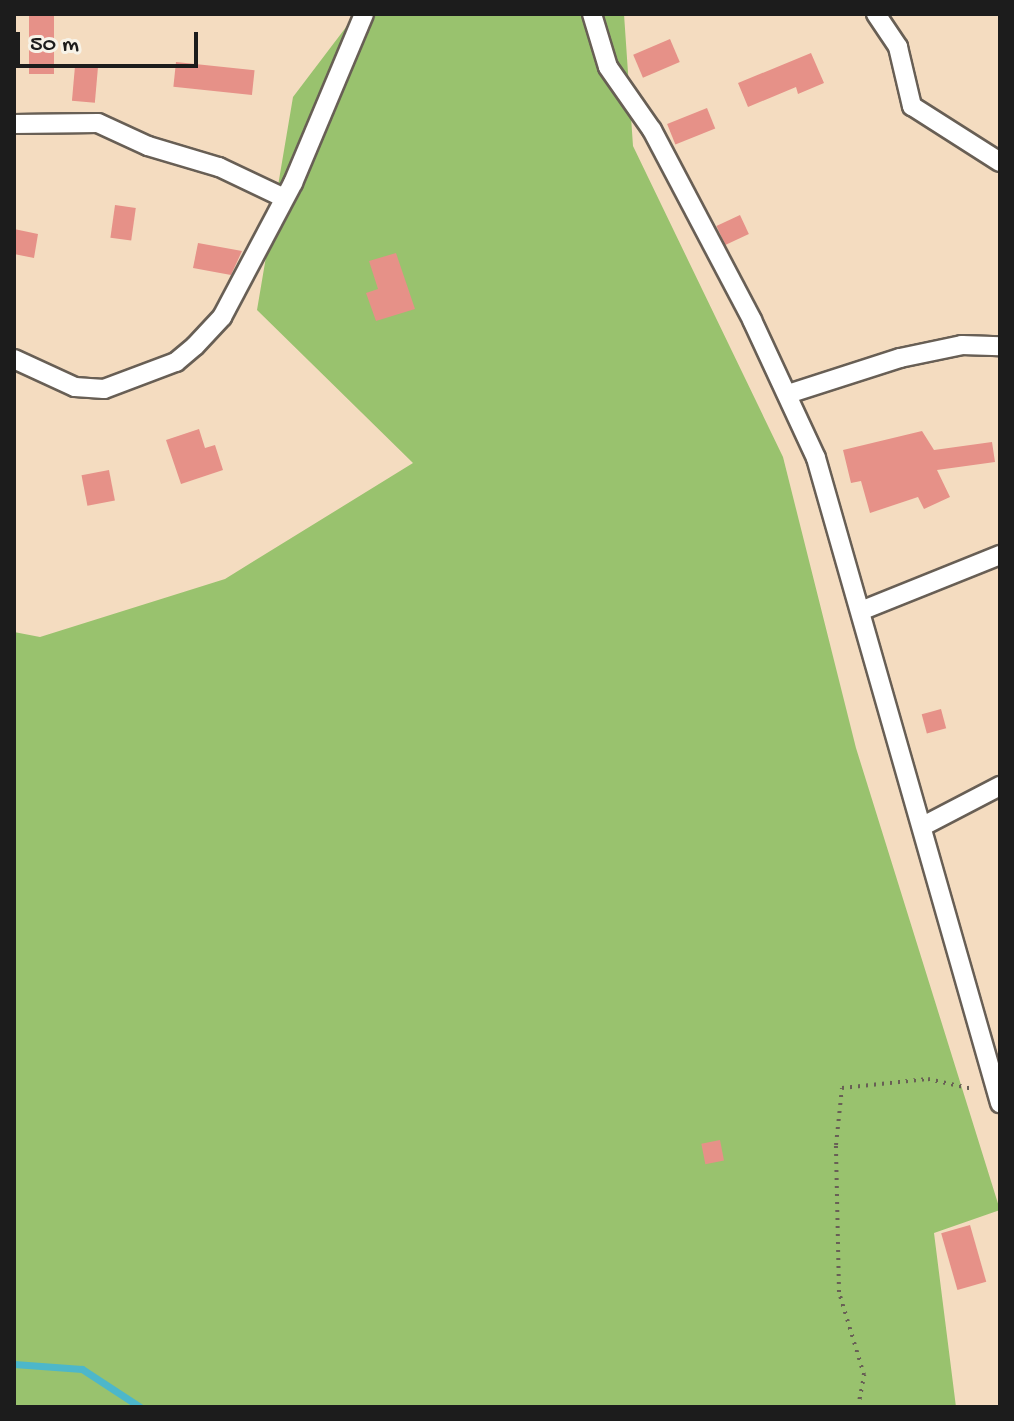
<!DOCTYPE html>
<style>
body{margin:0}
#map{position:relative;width:1014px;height:1421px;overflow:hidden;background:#f4dcc0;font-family:"Gochi Hand",sans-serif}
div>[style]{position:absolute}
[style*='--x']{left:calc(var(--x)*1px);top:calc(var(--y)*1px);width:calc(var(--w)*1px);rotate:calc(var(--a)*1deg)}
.green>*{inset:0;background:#99c26e}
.stream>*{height:7px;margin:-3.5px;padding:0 3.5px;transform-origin:3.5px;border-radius:3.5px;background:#4db7ca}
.building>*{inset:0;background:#e69188;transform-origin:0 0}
.path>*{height:4px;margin-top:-2px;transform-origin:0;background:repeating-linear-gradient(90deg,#685f55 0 2px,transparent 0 8px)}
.roads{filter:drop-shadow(2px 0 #685f55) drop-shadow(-2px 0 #685f55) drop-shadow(0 2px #685f55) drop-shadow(0 -2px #685f55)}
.street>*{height:18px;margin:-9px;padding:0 9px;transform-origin:9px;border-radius:9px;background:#fff}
span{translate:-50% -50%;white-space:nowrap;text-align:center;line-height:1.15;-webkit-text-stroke:6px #f7f3e8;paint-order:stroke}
.frame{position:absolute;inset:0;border:16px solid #1c1c1c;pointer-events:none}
.scale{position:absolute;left:16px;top:32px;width:182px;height:36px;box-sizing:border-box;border:4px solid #1c1c1c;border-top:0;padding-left:10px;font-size:24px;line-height:28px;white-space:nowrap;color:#1c1c1c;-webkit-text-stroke:6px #f7f3e8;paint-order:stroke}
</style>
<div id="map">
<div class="green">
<div style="clip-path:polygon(356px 14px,624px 14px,633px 146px,783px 457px,856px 748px,1000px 1210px,934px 1233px,956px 1407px,14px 1407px,14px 632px,40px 637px,225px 579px,413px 463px,257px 310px,293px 97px)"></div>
</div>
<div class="stream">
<div style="--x:14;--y:1364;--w:68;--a:4.2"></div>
<div style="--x:82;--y:1369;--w:69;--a:33.2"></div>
</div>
<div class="building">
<div style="left:29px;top:14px;width:25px;height:60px"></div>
<div style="left:670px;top:39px;width:25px;height:40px;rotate:67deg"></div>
<div style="clip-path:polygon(811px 53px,824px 83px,798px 94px,796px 87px,748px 107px,738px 83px)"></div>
<div style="left:176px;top:62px;width:79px;height:25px;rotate:6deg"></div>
<div style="left:75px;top:66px;width:23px;height:35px;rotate:5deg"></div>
<div style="left:707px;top:108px;width:22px;height:43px;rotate:68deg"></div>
<div style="left:115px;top:205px;width:21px;height:33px;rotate:8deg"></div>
<div style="left:740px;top:215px;width:21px;height:26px;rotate:65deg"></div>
<div style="clip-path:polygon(14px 229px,38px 234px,34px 258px,14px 254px)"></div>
<div style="clip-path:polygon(198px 243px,242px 251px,231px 275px,193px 268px)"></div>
<div style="clip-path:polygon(396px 253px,415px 309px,376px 321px,366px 293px,378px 289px,369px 261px)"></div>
<div style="clip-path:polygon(199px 429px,205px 448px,215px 445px,223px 470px,181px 484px,166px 440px)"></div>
<div style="clip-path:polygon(922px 431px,934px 450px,992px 442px,995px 462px,937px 470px,950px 497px,924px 509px,918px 497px,870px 513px,861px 481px,851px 483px,843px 450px)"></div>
<div style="left:109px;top:470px;width:31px;height:28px;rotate:79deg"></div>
<div style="left:941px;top:709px;width:20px;height:20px;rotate:75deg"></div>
<div style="left:720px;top:1140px;width:21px;height:19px;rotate:79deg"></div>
<div style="left:970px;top:1225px;width:59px;height:30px;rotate:74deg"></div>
</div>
<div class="path">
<div style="--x:858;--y:1407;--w:33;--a:-79"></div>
<div style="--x:864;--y:1375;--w:87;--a:-106.8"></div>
<div style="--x:839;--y:1292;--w:147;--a:-91.2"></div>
<div style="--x:836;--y:1145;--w:57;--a:-84"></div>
<div style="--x:842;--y:1088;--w:86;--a:-6"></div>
<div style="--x:928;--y:1079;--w:46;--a:12.5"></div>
</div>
<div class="roads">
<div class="street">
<div style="--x:592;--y:14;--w:55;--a:73.2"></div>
<div style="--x:608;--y:67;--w:77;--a:55.1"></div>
<div style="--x:652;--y:130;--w:215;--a:62.2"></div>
<div style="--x:752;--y:320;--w:152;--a:65.1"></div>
<div style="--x:816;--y:458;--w:671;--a:74.08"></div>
<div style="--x:876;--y:14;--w:40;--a:56"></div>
<div style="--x:898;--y:47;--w:61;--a:76.7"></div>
<div style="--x:912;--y:106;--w:104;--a:32.5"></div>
<div style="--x:14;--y:124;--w:84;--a:-0.7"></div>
<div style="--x:98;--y:123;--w:55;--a:24.7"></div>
<div style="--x:148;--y:146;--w:74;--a:16.5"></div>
<div style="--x:219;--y:167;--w:72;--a:25.5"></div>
<div style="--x:14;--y:359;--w:67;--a:24.7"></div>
<div style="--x:75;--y:387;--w:29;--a:4"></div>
<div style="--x:104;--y:389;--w:77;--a:-20.6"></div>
<div style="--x:176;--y:362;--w:25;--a:-40"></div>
<div style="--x:195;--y:346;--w:40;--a:-47"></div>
<div style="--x:222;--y:317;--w:152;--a:-62.1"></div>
<div style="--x:293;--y:183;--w:183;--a:-67.2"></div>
<div style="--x:788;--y:394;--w:118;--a:-17.8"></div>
<div style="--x:900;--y:358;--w:63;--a:-11.8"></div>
<div style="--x:962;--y:345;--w:38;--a:2"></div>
<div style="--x:863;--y:610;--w:148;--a:-21.9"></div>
<div style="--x:925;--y:825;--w:85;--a:-27.5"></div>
</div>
</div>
<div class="frame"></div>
<div class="scale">50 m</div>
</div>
